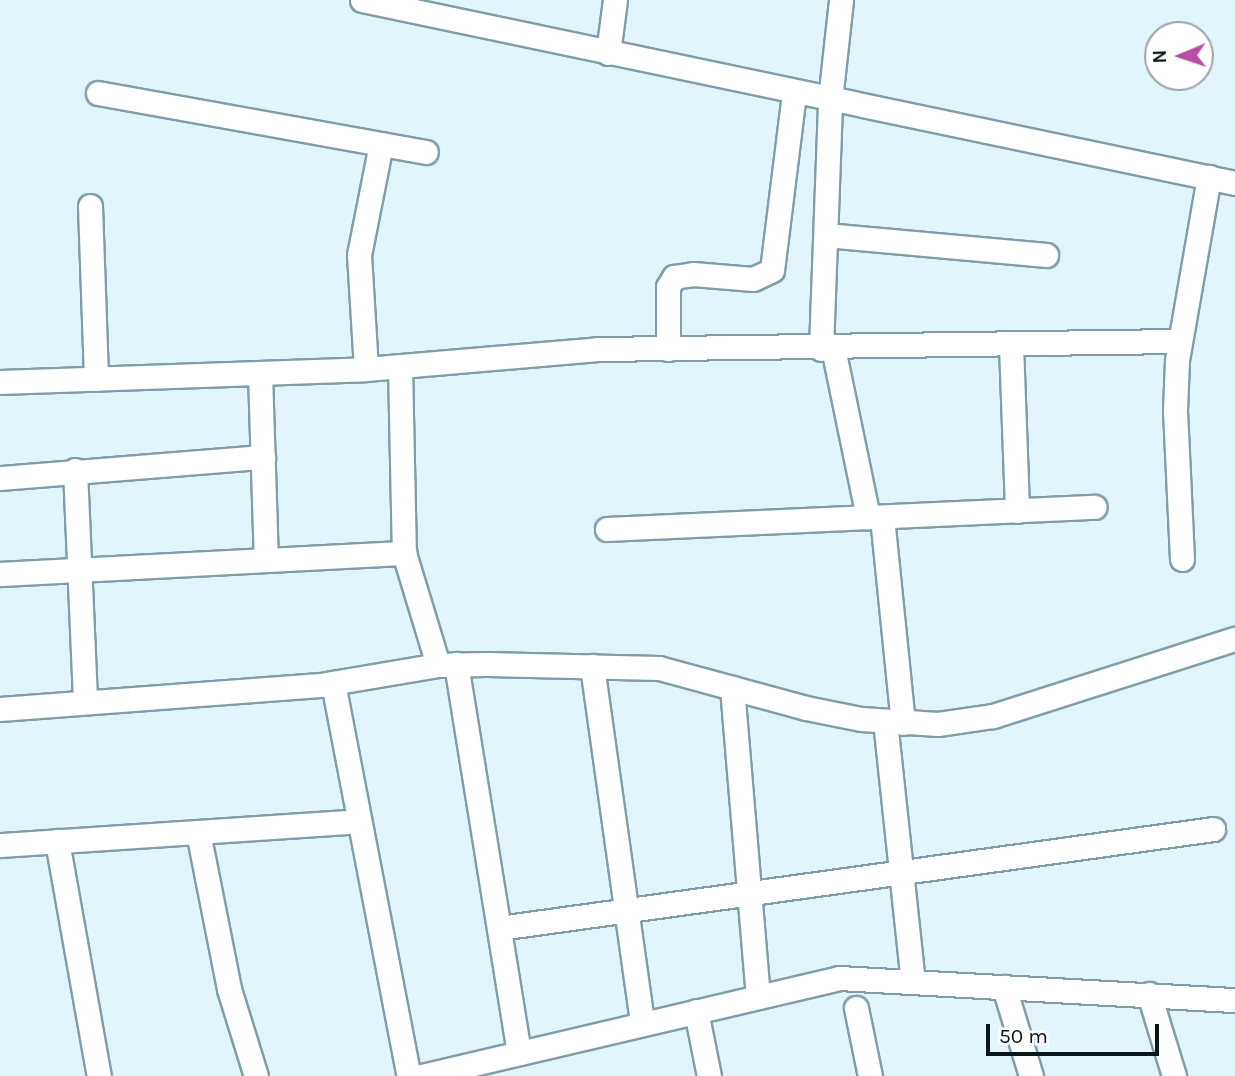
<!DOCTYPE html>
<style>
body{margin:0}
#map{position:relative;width:1235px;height:1076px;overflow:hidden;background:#e2f5fc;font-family:Karla,sans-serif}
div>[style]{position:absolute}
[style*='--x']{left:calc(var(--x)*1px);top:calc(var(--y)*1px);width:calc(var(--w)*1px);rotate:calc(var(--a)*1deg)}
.roads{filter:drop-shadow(2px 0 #809ea9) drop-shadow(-2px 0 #809ea9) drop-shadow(0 2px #809ea9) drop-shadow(0 -2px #809ea9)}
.minor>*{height:23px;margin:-11.5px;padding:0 11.5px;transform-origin:11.5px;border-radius:11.5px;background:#fff}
span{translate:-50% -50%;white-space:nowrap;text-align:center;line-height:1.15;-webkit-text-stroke:5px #fff;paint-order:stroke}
.north{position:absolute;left:1144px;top:21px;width:70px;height:70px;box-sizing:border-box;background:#fff;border:2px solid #9da2a3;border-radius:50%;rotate:268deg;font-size:19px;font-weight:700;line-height:28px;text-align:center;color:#0a161a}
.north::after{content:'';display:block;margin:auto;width:24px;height:32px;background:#bd4ca7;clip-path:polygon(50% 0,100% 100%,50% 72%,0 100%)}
.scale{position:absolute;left:986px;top:1024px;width:173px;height:32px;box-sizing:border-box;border:4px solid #0a161a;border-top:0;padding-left:9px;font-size:21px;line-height:24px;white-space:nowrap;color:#0a161a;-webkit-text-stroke:5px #fff;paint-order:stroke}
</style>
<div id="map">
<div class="roads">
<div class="minor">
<div style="--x:362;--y:0;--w:892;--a:11.84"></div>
<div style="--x:608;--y:53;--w:53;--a:-82.5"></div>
<div style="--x:98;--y:93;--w:333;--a:10.2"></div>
<div style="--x:90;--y:206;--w:173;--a:88"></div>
<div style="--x:826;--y:235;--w:221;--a:5.2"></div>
<div style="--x:1011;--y:345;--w:166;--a:87.9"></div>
<div style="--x:833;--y:348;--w:173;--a:78.3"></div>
<div style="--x:668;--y:349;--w:62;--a:-90"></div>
<div style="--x:668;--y:287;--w:12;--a:-59"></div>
<div style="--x:674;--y:277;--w:19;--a:-9"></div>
<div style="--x:693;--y:274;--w:60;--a:4.8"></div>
<div style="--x:753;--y:279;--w:21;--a:-25"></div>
<div style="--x:772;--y:270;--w:178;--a:-82.9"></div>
<div style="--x:821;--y:349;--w:249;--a:-87.9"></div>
<div style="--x:830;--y:100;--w:101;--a:-83.7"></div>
<div style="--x:400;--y:366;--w:187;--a:88.8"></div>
<div style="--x:404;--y:553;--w:117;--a:73.1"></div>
<div style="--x:366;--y:369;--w:114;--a:-93.5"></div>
<div style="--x:359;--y:255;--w:113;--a:-78.8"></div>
<div style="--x:260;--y:373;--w:187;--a:88.2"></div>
<div style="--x:0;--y:382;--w:366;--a:-2"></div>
<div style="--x:366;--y:369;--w:233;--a:-4.9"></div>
<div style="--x:598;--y:349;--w:582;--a:-0.79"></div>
<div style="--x:75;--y:470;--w:231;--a:87.5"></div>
<div style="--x:0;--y:478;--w:264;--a:-4.6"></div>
<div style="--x:882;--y:517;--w:207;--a:84.2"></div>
<div style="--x:607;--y:529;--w:488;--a:-2.6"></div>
<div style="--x:1182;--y:559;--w:149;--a:-92.7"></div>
<div style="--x:1175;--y:410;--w:50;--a:-87.7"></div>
<div style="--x:1177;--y:360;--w:186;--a:-80.1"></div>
<div style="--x:0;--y:574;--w:405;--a:-3"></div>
<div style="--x:456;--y:664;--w:394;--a:80.8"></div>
<div style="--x:592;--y:666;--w:361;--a:82"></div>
<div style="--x:333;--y:683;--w:400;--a:79.1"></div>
<div style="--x:732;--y:688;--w:310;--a:85.2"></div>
<div style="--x:0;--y:709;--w:321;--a:-4.3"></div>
<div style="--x:320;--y:685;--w:120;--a:-9.6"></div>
<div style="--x:438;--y:665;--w:48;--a:-1.2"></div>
<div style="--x:486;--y:664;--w:173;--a:1.3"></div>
<div style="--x:659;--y:668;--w:152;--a:15.2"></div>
<div style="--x:806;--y:708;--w:56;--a:11.3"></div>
<div style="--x:861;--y:719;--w:77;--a:3.7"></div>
<div style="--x:938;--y:724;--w:56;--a:-8.3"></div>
<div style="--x:993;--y:716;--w:254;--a:-17.7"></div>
<div style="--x:885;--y:721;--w:262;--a:83.9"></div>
<div style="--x:198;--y:832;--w:160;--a:78.8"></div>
<div style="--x:229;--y:989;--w:91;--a:72.8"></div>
<div style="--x:57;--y:841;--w:239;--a:79.9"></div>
<div style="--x:0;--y:845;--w:359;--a:-3.8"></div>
<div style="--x:499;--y:928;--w:721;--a:-7.89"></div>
<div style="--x:1004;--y:987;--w:93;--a:73.1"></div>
<div style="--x:1149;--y:994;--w:86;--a:73"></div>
<div style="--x:856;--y:1008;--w:69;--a:78.4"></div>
<div style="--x:696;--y:1011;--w:66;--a:78.7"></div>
<div style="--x:422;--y:1076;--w:428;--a:-13.2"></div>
<div style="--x:839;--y:978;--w:397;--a:3.2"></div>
</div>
</div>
<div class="north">N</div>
<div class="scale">50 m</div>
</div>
